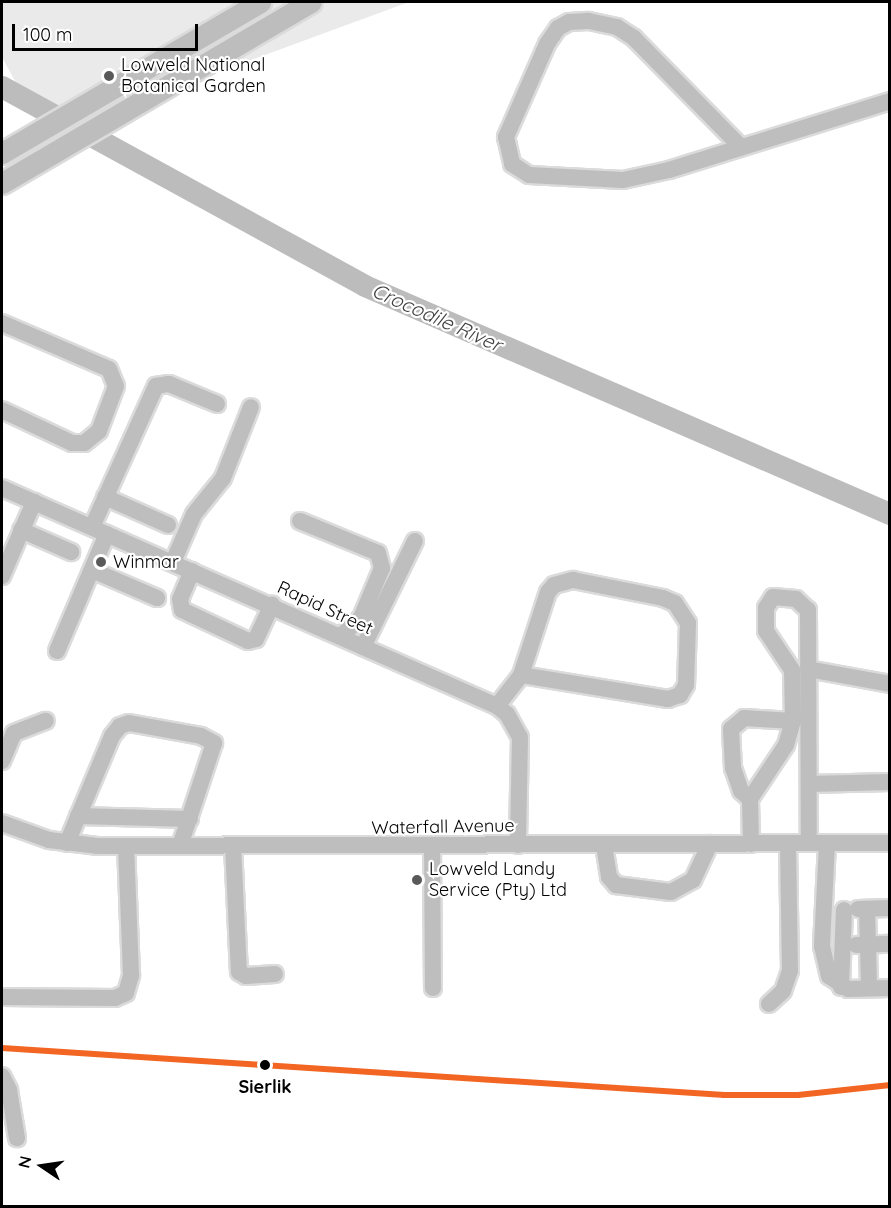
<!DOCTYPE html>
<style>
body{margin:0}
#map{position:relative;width:891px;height:1208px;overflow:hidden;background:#fff;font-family:Quicksand,sans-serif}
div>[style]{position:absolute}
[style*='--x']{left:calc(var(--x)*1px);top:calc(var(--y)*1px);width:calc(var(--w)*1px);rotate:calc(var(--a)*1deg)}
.green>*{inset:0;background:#eaeaea}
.river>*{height:22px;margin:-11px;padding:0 11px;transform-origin:11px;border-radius:11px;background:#bcbcbc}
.roads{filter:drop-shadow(2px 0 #dbdbdb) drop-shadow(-2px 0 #dbdbdb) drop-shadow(0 2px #dbdbdb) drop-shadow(0 -2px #dbdbdb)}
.minor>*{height:16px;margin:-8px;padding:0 8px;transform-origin:8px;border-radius:8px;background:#bebebe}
.major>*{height:21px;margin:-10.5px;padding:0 10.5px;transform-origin:10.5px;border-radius:10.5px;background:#bdbdbd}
.rail-1>*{height:6px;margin:-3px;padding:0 3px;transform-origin:3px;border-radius:3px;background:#f26522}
.dots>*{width:16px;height:16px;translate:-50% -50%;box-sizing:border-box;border:3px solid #fff;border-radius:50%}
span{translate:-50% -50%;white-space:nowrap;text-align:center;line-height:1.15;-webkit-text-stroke:4.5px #fff;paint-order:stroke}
.poi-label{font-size:18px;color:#000}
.left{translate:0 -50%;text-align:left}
.street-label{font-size:18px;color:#000}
.stop-label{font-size:18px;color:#000;font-weight:700}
.water-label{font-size:20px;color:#414141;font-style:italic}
.frame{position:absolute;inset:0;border:3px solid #000;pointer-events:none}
.north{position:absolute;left:12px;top:1136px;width:60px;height:60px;-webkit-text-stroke:4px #fff;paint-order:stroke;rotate:283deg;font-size:16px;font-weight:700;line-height:24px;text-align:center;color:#000}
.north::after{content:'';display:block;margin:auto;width:21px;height:27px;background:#000;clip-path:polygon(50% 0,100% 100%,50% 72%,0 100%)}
.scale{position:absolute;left:12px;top:24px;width:186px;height:27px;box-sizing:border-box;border:3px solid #000;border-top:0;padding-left:8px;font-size:18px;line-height:21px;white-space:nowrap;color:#000;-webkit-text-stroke:4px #fff;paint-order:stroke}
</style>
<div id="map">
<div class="green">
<div style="clip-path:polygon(2px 2px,409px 2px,86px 121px,23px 96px,2px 57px)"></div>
</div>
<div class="river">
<div style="--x:2;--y:87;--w:414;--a:28.7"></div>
<div style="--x:365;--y:286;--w:572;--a:23.47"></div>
</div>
<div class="roads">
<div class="minor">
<div style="--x:741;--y:147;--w:153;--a:-134.5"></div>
<div style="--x:634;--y:38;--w:20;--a:-147"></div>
<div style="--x:617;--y:27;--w:30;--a:-168"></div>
<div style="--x:588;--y:21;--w:19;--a:177"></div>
<div style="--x:569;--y:22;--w:13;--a:151"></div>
<div style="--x:558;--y:28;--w:19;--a:125"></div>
<div style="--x:547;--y:44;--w:102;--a:113.8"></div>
<div style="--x:506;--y:137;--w:28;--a:77"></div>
<div style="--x:512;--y:164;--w:20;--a:33"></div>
<div style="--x:529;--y:175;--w:94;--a:3"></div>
<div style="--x:623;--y:180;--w:47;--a:-12.3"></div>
<div style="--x:669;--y:170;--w:232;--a:-17.3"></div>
<div style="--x:2;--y:323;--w:116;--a:23.3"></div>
<div style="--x:109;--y:369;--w:18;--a:68"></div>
<div style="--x:116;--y:386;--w:48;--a:110.7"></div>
<div style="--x:99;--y:431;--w:19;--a:141"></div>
<div style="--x:84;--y:443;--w:12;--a:180"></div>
<div style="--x:72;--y:443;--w:77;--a:-154.8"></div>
<div style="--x:2;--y:488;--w:541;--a:23.77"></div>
<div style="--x:497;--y:706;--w:13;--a:39"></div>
<div style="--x:507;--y:714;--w:26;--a:61"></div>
<div style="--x:520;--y:737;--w:108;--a:91.1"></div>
<div style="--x:105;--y:497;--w:69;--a:24"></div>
<div style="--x:300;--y:521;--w:84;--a:22.3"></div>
<div style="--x:378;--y:553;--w:16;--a:75"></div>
<div style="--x:382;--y:568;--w:54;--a:112.8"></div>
<div style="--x:361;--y:618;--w:27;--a:138"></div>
<div style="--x:92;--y:527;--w:155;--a:-65.6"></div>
<div style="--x:156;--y:386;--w:13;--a:-9"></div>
<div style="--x:169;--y:384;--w:52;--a:22.6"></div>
<div style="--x:21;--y:530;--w:55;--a:23.7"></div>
<div style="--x:173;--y:562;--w:52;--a:-66.4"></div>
<div style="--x:194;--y:514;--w:46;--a:-51.1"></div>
<div style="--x:223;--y:478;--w:76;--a:-68.5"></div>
<div style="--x:92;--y:570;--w:71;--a:23.3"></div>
<div style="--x:192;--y:571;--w:30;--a:113"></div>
<div style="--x:180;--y:599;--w:11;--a:80"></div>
<div style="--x:182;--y:610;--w:73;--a:25.2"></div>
<div style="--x:248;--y:641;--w:8;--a:-14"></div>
<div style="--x:256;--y:639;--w:38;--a:-65"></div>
<div style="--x:2;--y:576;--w:81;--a:-66.6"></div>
<div style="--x:363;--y:647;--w:118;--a:-63.9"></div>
<div style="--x:57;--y:651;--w:127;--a:-66.9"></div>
<div style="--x:808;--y:669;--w:83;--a:10.4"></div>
<div style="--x:497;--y:706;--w:39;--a:-52"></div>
<div style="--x:521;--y:675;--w:87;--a:-72"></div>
<div style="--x:548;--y:592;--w:9;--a:-49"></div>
<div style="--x:554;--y:585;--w:20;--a:-15"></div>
<div style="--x:573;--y:580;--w:92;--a:11.3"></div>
<div style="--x:663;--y:598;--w:13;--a:23"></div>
<div style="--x:675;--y:603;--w:24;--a:57"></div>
<div style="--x:688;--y:623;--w:62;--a:91.8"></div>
<div style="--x:686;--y:685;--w:12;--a:121"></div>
<div style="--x:680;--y:695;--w:13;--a:162"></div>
<div style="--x:668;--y:699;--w:149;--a:-170.7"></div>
<div style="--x:2;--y:761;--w:30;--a:-67"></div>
<div style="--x:14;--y:733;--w:34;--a:-21"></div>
<div style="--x:809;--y:784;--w:81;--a:-1.4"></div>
<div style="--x:750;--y:799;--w:65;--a:-56.3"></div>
<div style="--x:786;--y:745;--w:25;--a:-74"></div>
<div style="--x:793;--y:721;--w:51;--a:-91.1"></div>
<div style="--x:792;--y:670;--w:47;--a:-123.7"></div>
<div style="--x:766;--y:631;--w:23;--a:-90"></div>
<div style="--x:766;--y:608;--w:13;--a:-58"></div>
<div style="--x:773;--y:597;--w:23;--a:5"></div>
<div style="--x:796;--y:599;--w:16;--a:43"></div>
<div style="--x:808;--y:610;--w:233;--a:89.8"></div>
<div style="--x:78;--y:816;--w:112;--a:1.5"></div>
<div style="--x:2;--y:823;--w:50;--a:19.9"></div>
<div style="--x:49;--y:840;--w:48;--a:7.1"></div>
<div style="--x:97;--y:846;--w:793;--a:-0.22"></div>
<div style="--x:67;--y:843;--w:116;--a:-67.2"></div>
<div style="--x:112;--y:736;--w:13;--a:-51"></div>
<div style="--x:120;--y:726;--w:9;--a:-18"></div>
<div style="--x:129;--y:723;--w:73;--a:10.2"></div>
<div style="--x:201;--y:736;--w:15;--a:28"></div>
<div style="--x:214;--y:743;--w:108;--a:108.3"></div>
<div style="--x:827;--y:843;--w:103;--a:92.8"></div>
<div style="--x:822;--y:946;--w:31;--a:77"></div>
<div style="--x:829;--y:976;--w:23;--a:34"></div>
<div style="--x:848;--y:989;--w:42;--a:-1.4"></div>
<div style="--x:751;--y:844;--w:45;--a:-91.3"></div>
<div style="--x:750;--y:799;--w:12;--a:-138"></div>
<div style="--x:741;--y:791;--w:24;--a:-109"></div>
<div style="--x:733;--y:768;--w:39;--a:-93"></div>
<div style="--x:731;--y:729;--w:17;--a:-40"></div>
<div style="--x:744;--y:718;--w:49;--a:3.5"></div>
<div style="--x:604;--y:845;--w:32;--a:81"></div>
<div style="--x:609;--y:877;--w:11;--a:49"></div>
<div style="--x:616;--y:885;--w:55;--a:7.3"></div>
<div style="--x:671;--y:892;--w:25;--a:-29"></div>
<div style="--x:693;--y:880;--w:40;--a:-65"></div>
<div style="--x:233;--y:846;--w:126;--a:87.3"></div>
<div style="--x:239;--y:972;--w:8;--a:30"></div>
<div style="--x:246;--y:976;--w:29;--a:-4"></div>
<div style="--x:432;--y:847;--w:141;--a:89.6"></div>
<div style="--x:858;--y:909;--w:32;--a:-2"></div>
<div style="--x:867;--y:909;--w:79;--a:88.5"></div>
<div style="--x:856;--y:945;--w:34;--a:-2"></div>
<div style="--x:841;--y:987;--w:77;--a:-87.8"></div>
<div style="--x:2;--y:997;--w:113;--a:0.5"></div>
<div style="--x:115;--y:998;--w:12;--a:-24"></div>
<div style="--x:126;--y:993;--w:19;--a:-74"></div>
<div style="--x:131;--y:975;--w:129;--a:-92.2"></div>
<div style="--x:769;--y:1004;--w:19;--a:-43"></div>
<div style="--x:783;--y:991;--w:21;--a:-71"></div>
<div style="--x:790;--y:971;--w:127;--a:-90.9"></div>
<div style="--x:2;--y:1076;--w:16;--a:63"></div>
<div style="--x:9;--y:1090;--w:49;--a:80.5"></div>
</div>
<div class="major">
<div style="--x:2;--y:153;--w:299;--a:-30.3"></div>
<div style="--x:2;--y:183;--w:358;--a:-30.4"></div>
</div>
</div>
<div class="rail-1">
<div style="--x:2;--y:1048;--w:724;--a:3.72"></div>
<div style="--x:724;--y:1095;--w:74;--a:0"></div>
<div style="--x:798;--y:1095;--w:93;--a:-6.2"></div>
</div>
<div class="dots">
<div style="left:109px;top:76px;background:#595959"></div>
<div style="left:101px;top:562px;background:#595959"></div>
<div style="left:417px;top:880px;background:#595959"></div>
<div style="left:265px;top:1065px;background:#000"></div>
</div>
<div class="poi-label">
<span class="left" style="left:121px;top:76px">Lowveld National<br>Botanical Garden</span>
<span class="left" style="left:113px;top:562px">Winmar</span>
<span class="left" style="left:429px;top:880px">Lowveld Landy<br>Service (Pty) Ltd</span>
</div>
<div class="street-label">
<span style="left:325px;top:608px;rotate:25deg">Rapid Street</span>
<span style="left:443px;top:827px;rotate:-1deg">Waterfall Avenue</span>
</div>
<div class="stop-label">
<span style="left:265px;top:1087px">Sierlik</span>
</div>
<div class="water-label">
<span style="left:437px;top:317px;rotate:24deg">Crocodile River</span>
</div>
<div class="frame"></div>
<div class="north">N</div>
<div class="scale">100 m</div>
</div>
